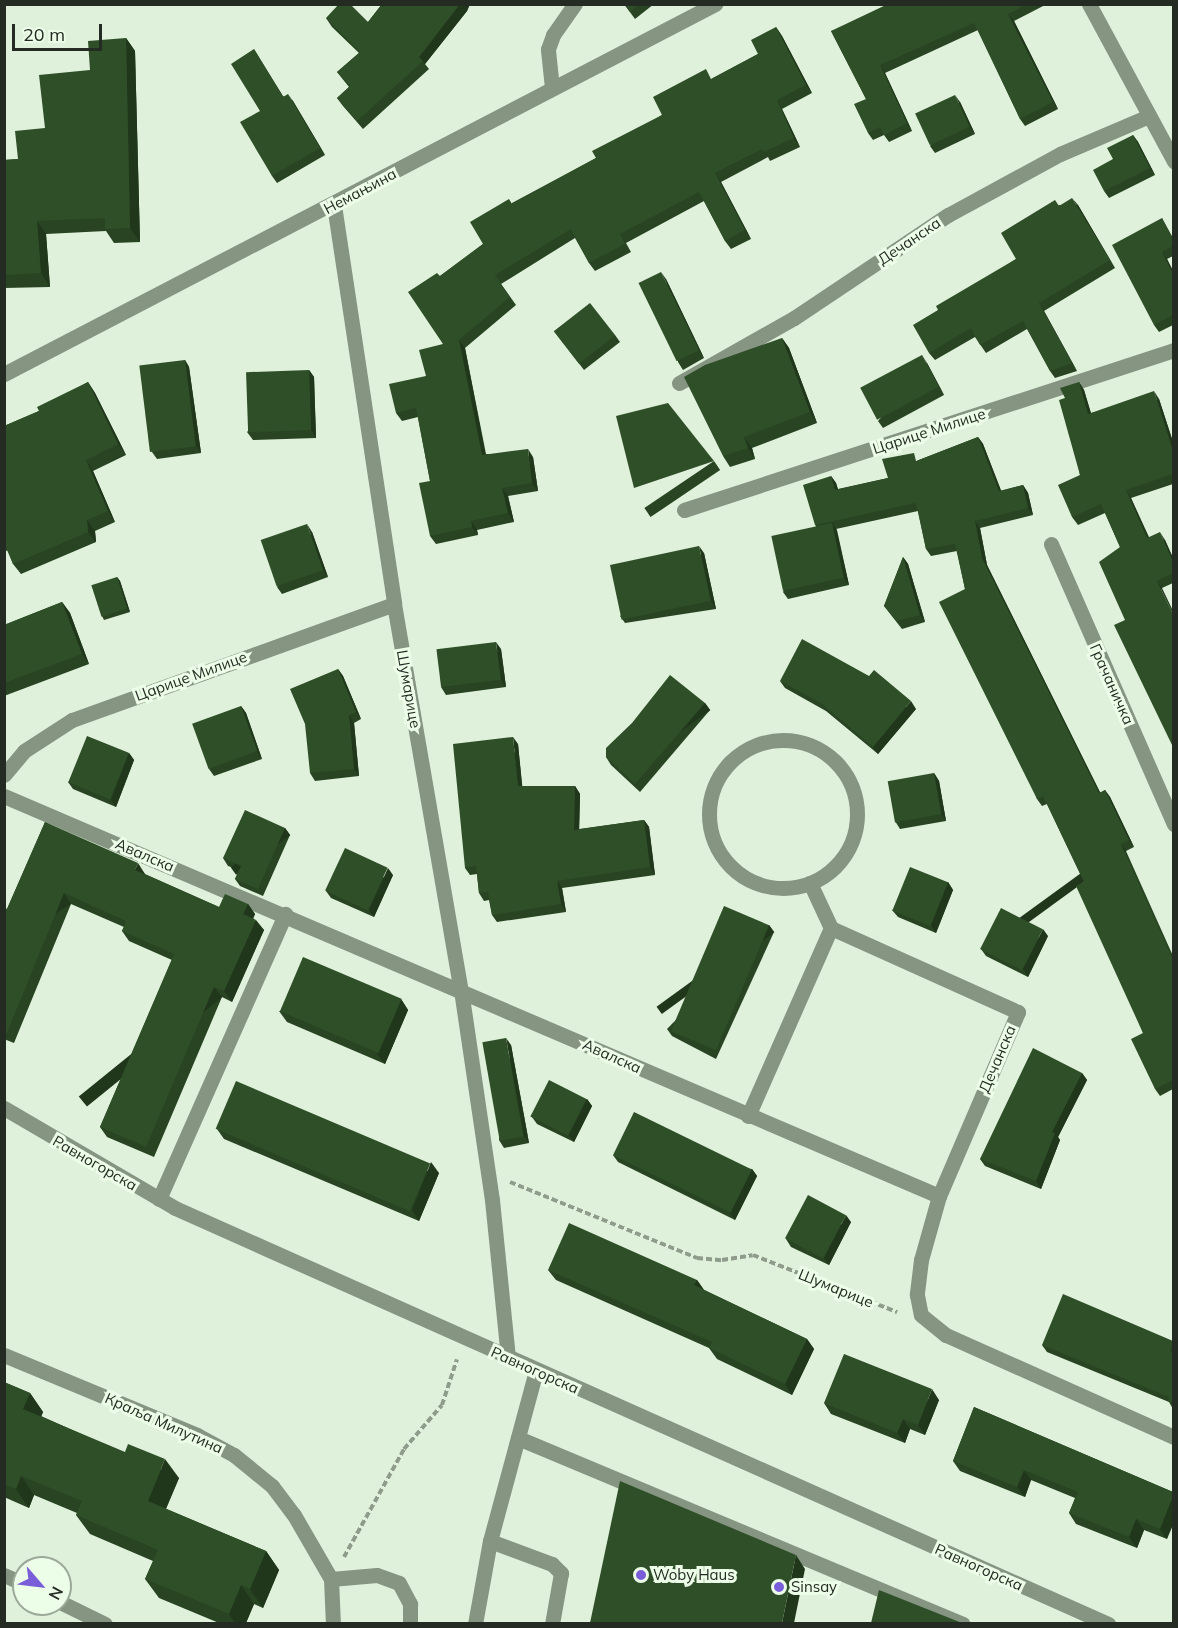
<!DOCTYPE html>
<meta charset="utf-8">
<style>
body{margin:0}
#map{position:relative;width:1178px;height:1628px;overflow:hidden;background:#dff0db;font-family:Mulish,sans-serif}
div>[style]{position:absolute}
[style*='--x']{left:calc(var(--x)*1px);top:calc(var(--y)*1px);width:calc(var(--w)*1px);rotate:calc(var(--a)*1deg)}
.path>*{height:4px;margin-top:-2px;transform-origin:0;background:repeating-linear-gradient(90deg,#8f9c8c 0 6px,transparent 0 9px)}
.minor>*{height:15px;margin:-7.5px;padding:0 7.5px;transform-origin:7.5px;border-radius:7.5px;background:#869582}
.minor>.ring{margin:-7.5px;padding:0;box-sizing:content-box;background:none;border:15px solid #869582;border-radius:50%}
.wall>*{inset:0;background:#284422;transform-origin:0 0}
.shaded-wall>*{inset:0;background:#21371c;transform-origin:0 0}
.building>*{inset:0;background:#2f4f28;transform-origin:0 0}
.dots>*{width:16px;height:16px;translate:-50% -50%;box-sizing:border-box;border:3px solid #ecfde8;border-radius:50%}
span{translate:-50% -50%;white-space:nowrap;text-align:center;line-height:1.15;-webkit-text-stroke:6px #ecfde8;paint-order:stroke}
.street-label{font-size:15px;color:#242b23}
.poi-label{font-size:15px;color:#242b23}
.left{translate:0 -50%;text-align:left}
.frame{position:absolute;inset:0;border:6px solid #242b23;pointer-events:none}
.north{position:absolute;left:12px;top:1556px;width:60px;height:60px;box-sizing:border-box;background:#ecfde8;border:2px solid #9ca999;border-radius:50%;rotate:118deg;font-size:16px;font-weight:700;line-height:24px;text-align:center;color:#242b23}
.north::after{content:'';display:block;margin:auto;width:21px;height:27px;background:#7a5ed9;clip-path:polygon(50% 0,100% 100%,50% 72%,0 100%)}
.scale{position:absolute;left:12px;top:24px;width:90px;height:27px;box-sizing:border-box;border:3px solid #242b23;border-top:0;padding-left:8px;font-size:18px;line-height:21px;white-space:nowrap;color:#242b23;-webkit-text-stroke:4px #ecfde8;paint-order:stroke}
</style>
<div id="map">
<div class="path">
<div style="--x:510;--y:1182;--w:202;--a:22.1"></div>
<div style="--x:697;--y:1258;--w:25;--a:5"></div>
<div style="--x:722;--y:1260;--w:31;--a:-9"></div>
<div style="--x:753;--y:1255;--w:155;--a:21.6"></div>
<div style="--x:344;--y:1557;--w:124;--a:-60.9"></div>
<div style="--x:404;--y:1449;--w:58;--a:-49.2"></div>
<div style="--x:442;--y:1405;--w:48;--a:-71.9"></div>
</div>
<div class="minor">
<div style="--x:1089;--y:4;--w:179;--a:61.6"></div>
<div style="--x:552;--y:88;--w:39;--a:-96"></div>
<div style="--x:548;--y:49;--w:15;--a:-70"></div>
<div style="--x:553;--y:35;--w:38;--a:-55"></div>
<div style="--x:334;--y:205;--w:403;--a:81.4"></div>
<div style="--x:394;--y:604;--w:392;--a:80.2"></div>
<div style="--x:461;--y:990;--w:212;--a:81.6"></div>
<div style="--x:492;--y:1200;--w:159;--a:84.2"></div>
<div style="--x:4;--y:374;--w:802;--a:-27.49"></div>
<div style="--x:679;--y:383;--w:132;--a:-29.5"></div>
<div style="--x:794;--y:318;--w:185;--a:-33.8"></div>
<div style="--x:948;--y:215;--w:128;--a:-28.6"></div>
<div style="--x:1060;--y:154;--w:97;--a:-23.1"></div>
<div style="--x:684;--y:510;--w:515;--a:-18.08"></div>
<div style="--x:1051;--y:544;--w:306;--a:66.3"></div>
<div class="ring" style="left:709px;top:740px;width:133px;height:133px"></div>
<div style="--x:4;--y:775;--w:31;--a:-50"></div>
<div style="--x:24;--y:751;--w:57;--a:-32.9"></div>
<div style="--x:72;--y:720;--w:342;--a:-19.8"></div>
<div style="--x:4;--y:796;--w:1017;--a:23.16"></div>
<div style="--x:831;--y:928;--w:205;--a:24.2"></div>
<div style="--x:1018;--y:1012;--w:200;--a:113.2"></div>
<div style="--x:939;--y:1196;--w:66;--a:105.7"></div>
<div style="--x:921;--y:1260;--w:35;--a:97"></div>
<div style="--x:917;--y:1295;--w:20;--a:79"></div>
<div style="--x:921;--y:1315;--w:32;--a:39"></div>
<div style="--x:946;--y:1335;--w:250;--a:24.1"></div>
<div style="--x:4;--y:1108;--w:198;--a:30.3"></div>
<div style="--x:175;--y:1208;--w:1022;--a:24.03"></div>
<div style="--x:748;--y:1116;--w:206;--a:-66.2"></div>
<div style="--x:831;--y:928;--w:50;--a:-115"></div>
<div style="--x:159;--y:1199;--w:312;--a:-66.1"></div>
<div style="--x:4;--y:1355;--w:209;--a:22.5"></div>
<div style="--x:197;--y:1435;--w:42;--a:28.4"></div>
<div style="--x:234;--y:1455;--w:49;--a:39.2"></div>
<div style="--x:272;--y:1486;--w:36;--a:53"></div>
<div style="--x:294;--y:1515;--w:74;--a:60"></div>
<div style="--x:331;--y:1579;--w:45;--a:87.5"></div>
<div style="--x:518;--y:1438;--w:482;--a:22.7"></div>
<div style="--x:490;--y:1541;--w:66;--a:20.4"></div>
<div style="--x:552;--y:1564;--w:13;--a:45"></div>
<div style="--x:561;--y:1573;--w:52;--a:100"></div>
<div style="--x:4;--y:1575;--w:22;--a:24"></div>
<div style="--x:331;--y:1579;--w:46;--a:-5"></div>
<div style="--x:377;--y:1575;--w:23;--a:20"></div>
<div style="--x:399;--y:1583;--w:24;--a:62"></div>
<div style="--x:410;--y:1604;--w:20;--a:90"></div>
<div style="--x:60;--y:1602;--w:50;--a:26.1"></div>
<div style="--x:475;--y:1624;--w:84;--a:-79.8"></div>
<div style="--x:490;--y:1541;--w:177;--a:-74.9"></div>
</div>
<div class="wall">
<div style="clip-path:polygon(382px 4px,470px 4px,467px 11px,425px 64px,429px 69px,363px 129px,343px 106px,337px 98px,349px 87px,337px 72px,359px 53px,332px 27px,326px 18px,368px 22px)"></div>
<div style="clip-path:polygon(624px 4px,654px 4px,635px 19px)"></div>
<div style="clip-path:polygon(932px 4px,1047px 4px,1014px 21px,1058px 109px,1025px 126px,1020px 119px,978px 30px,885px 73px,912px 131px,889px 142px,884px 135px,873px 140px,868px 133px,866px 99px,831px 31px)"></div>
<div style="clip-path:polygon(776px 27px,782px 36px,812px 93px,782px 109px,800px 147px,770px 161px,768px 157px,721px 182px,751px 239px,731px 249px,725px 241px,704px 201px,626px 243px,631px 252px,595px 271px,589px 263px,575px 238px,501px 284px,516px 305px,465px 348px,486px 454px,533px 457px,538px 491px,508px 496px,514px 522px,477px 530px,478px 535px,436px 544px,430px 536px,430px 481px,418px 417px,402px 421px,396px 413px,426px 376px,443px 344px,440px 276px,483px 244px,512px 203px,596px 158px,662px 115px,713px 78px,758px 54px)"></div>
<div style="clip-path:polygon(126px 38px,135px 51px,140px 242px,114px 243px,106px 231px,46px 234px,50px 287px,4px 288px,4px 160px,18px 159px,45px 128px,90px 70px)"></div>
<div style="clip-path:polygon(254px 49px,283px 96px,293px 101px,325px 155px,277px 183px,272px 176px,260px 111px)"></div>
<div style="clip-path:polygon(960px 102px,975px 134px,935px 153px,930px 146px)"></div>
<div style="clip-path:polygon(1133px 135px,1138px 142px,1155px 175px,1109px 198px,1104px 191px,1113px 159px)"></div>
<div style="clip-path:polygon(1059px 205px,1078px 205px,1115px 268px,1044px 311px,1077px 371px,1055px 378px,1050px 371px,1027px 329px,986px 353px,975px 337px,935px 360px,929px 353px,938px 310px,1016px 259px)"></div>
<div style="clip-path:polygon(1162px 218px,1173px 238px,1173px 256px,1167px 259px,1173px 271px,1173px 325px,1159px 332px,1154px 325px)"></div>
<div style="clip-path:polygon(666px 279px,704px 358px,683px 370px,678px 362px)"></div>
<div style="clip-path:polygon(554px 331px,615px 335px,620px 342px,584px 370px)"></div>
<div style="clip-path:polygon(782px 338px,789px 348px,817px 423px,752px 448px,755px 459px,730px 467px,723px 456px)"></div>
<div style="clip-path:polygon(185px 360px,189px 367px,201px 453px,157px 459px,152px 452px)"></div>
<div style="clip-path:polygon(927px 363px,944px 395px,883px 428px,878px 421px)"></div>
<div style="clip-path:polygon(309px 370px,314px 377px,316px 438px,253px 440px,247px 432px)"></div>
<div style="clip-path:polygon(88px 382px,95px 393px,126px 455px,93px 471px,115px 522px,95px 531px,96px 542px,21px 574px,13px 564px,8px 550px,4px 552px,4px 426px,39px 411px)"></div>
<div style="clip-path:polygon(1079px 382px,1084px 390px,1091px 413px,1159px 399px,1173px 442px,1173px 484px,1131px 498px,1149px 537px,1165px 540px,1173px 558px,1173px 583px,1162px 588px,1125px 620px,1120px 547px,1105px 513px,1078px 525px,1072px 517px,1080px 475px,1065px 398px)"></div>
<div style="clip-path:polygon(978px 437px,983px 444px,1001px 491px,1023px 485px,1028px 493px,1033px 515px,980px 528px,987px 565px,1100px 793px,1105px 790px,1110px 797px,1134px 847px,1126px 851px,1173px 956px,1173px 1089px,1160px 1096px,1155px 1089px,1143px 1033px,1084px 882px,1047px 804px,1042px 806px,1037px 799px,965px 589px,957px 551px,931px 556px,926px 549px,918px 511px,836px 529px,849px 585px,788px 599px,783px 592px,816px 526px,815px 525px,831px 476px,836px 483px,838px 489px,888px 478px,919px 460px)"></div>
<div style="left:714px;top:461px;width:11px;height:84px;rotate:56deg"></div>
<div style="clip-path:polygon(312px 532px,328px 577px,282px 594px,277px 587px)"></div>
<div style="clip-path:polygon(704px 553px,716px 609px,625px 623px,620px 616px)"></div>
<div style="clip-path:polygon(903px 557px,908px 564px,925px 622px,902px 629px,884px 606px)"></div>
<div style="clip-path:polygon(117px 577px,120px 581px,130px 612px,104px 620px,102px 616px)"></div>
<div style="clip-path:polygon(62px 602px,70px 613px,89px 664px,4px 696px,4px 625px)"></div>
<div style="clip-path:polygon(501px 649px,506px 687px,446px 695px,441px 687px)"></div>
<div style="clip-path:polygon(338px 669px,343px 676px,361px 719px,354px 723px,359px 776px,315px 781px,310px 773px)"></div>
<div style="clip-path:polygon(780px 681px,916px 709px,878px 754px,826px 711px,785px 688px)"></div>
<div style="clip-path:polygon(705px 703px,710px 710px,640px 792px,611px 765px,606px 757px)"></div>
<div style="clip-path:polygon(241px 706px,246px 713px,262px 759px,214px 776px,209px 769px)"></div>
<div style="clip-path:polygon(518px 744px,522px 786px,575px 786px,580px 794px,579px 829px,644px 820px,649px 827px,655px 875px,562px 888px,566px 912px,497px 922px,492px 915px,489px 900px,484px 901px,479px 893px,477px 874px,470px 875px,465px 868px)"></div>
<div style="clip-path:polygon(129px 753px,134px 760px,116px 807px,73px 789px,68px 782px)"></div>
<div style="clip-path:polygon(934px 773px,939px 781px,946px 821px,900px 829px,895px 821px)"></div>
<div style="clip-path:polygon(45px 822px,145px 874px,219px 907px,248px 904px,255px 914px,253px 918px,264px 930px,232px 1002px,222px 997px,154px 1157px,107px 1137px,100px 1127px,172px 960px,129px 941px,122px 931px,124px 927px,71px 904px,14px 1043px,4px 1039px,4px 908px,7px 909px)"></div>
<div style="clip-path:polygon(285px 828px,290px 835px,263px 896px,240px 886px,235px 879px,239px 870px,228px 866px,223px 858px)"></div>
<div style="clip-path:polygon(393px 875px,374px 917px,331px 898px,326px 891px)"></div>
<div style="clip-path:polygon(948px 882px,953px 890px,936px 933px,898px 917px,892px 910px)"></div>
<div style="clip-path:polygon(769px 925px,774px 932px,716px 1059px,672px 1036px,667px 1029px)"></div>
<div style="clip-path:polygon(1048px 936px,1028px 977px,986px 956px,981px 949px)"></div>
<div style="clip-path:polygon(401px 999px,408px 1010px,385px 1064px,287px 1022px,279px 1011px)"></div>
<div style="clip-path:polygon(511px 1045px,529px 1143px,504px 1148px,499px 1140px)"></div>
<div style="clip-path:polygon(1082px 1073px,1087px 1080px,1058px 1137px,1060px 1140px,1041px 1189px,985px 1166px,980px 1159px)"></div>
<div style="clip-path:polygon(587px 1099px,592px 1106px,574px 1142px,537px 1124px,532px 1117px)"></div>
<div style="clip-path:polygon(217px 1129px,439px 1173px,419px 1221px,224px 1139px)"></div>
<div style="clip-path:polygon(613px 1155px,752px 1169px,757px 1176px,735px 1220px,618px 1162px)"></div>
<div style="clip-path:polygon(851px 1222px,829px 1265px,791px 1247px,786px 1239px)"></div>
<div style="clip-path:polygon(548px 1270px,697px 1280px,704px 1290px,807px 1339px,814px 1349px,792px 1395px,717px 1359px,709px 1348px,556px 1280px)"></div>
<div style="clip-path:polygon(1173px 1343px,1173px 1409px,1169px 1402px,1047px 1352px,1042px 1345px)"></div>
<div style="clip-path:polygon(4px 1382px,30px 1393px,43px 1412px,41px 1416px,179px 1478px,166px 1509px,266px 1551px,279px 1570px,263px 1608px,254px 1604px,246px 1623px,219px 1623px,159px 1598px,145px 1579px,153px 1561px,90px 1534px,76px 1515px,77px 1513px,34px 1495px,29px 1508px,4px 1497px)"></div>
<div style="clip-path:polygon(939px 1400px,925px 1435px,910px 1429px,905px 1443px,831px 1414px,824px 1403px)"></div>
<div style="clip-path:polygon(974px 1407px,1173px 1492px,1167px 1539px,1144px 1530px,1137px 1548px,1076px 1524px,1069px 1513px,1075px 1498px,1031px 1480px,1025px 1497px,960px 1471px,953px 1461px)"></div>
</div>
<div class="shaded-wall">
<div style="clip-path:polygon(460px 4px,470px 4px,467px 11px,425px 64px,419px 57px)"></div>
<div style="clip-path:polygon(1008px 14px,1014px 21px,1058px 109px,1053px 102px)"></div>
<div style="clip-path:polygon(776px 27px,782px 36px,812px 93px,806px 85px)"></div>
<div style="clip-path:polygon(126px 38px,135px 51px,140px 242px,130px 228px)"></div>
<div style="clip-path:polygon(880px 65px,885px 73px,912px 131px,907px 123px)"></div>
<div style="clip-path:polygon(288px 94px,293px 101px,325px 155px,320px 148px)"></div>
<div style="clip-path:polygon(955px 95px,960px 102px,975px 134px,970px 127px)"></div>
<div style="clip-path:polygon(777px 100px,782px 109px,800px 147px,794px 138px)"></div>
<div style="clip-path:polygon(1133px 135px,1138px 142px,1155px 175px,1150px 168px)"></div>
<div style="clip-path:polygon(715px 173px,721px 182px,751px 239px,745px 230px)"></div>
<div style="clip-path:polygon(1072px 198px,1078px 205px,1115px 268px,1110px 260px)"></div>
<div style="clip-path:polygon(37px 221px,46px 234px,50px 287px,41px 273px)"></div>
<div style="clip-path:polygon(1162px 252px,1167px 259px,1173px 271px,1173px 274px)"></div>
<div style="clip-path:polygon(661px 272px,666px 279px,704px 358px,699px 350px)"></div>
<div style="clip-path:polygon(1039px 303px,1044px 311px,1077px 371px,1072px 363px)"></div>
<div style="clip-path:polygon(782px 338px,789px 348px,817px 423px,810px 412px)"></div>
<div style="clip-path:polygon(459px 340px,465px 348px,487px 463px,482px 455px)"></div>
<div style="clip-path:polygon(922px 355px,927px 363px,944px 395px,939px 387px)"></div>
<div style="clip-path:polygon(185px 360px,189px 367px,201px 453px,196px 446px)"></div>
<div style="clip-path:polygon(309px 370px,314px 377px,316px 438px,311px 430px)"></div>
<div style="clip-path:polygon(88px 382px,95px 393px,126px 455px,118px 444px)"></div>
<div style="clip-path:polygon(1079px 382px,1084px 390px,1093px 421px,1088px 414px)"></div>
<div style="clip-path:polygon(1154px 391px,1159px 399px,1173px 442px,1173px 451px)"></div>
<div style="clip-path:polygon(744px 437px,752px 448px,755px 459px,748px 448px)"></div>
<div style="clip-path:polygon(978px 437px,983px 444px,1004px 498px,999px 491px)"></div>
<div style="clip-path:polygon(528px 449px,533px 457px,538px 491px,532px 483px)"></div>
<div style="clip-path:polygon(86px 460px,93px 471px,115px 522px,108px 511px)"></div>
<div style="clip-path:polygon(831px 476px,836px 483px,840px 497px,835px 490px)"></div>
<div style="clip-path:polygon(1023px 485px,1028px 493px,1033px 515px,1028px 508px)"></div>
<div style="clip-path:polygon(502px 488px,508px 496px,514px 522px,508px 513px)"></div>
<div style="clip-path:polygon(1126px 490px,1131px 498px,1152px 546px,1147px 538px)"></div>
<div style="clip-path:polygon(87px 520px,95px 531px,96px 542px,88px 532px)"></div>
<div style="clip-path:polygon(471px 521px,477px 530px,478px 535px,472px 527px)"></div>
<div style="clip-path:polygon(975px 521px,980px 528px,987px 565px,1104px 800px,1099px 793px,982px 558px)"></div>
<div style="clip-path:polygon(832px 523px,837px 530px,849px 585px,844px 578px)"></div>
<div style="clip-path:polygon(307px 524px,312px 532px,328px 577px,323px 570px)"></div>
<div style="clip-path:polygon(1160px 532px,1165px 540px,1173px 558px,1173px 562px)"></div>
<div style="clip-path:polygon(699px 546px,704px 553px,716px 609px,711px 601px)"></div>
<div style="clip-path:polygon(903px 557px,908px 564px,925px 622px,920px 615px)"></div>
<div style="clip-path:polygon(117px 577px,120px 581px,130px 612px,127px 608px)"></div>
<div style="clip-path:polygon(1157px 581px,1162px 588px,1173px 611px,1173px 614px)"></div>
<div style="clip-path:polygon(62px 602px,70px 613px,89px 664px,82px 654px)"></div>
<div style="clip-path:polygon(496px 642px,501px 649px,506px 687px,501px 680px)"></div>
<div style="clip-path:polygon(338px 669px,343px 676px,361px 719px,356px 712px)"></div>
<div style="clip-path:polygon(911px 701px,916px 709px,878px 754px,873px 747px)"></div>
<div style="left:705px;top:703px;width:9px;height:107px;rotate:54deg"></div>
<div style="clip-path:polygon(241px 706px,246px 713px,262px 759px,257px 751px)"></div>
<div style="clip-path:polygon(349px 715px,354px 723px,359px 776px,354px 769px)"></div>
<div style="clip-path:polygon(513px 737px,518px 744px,523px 793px,518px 786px)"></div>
<div style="clip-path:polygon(129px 753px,134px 760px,116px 807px,111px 800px)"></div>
<div style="clip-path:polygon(934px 773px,939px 781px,946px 821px,941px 814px)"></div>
<div style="clip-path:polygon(575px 786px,580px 794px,579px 837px,574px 830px)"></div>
<div style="clip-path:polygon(1105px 790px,1110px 797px,1134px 847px,1129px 840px)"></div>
<div style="clip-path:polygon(644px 820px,649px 827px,655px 875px,650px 867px)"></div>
<div style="left:285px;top:828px;width:9px;height:67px;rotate:54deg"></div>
<div style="left:1121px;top:844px;width:9px;height:127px;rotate:54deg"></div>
<div style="clip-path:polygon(138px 863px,145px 874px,142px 880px,135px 870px)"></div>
<div style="clip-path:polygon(388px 868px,393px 875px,374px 917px,369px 910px)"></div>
<div style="clip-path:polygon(557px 881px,562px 888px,566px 912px,561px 904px)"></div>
<div style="clip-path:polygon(948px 882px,953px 890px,936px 933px,931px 925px)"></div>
<div style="left:64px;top:893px;width:13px;height:151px;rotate:58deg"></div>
<div style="clip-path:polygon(248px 904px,255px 914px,251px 924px,243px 914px)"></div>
<div style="clip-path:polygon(256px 920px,264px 930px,232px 1002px,224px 991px)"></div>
<div style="left:769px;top:925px;width:9px;height:139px;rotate:54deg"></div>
<div style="clip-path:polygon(1043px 929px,1048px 936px,1028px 977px,1023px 969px)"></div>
<div style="left:214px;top:987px;width:13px;height:174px;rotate:51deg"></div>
<div style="clip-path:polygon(401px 999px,408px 1010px,385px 1064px,377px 1054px)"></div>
<div style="clip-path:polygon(506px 1038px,511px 1045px,529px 1143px,524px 1136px)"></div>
<div style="clip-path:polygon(1082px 1073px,1087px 1080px,1058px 1137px,1060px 1140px,1041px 1189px,1036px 1181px,1052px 1132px)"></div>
<div style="clip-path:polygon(587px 1099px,592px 1106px,574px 1142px,569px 1135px)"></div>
<div style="clip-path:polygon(431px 1162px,439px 1173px,419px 1221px,412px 1210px)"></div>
<div style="clip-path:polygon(752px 1169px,757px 1176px,735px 1220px,730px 1213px)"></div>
<div style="clip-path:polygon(846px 1215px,851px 1222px,829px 1265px,824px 1258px)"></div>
<div style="clip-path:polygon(697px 1280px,704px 1290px,694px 1285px)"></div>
<div style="clip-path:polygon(807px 1339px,814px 1349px,792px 1395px,785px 1384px)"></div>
<div style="clip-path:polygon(932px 1389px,939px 1400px,925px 1435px,918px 1425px)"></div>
<div style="clip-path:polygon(30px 1393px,43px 1412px,37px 1428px,23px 1409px)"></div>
<div style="clip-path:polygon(903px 1419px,910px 1429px,905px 1443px,897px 1433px)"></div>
<div style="clip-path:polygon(165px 1459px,179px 1478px,161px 1520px,148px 1501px)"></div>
<div style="clip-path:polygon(1024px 1470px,1031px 1480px,1025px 1497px,1017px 1487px)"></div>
<div style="clip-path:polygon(21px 1476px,34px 1495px,29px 1508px,16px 1489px)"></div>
<div style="clip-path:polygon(1173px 1496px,1173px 1525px,1167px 1539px,1160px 1529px)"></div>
<div style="clip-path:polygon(1136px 1519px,1144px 1530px,1137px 1548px,1129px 1537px)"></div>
<div style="clip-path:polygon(266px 1551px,279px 1570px,263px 1608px,250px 1589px)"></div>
<div style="clip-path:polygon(796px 1555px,805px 1569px,794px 1623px,782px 1623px)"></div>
<div style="clip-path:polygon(241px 1585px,254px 1604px,246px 1623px,235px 1623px,229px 1614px)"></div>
</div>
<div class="building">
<div style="clip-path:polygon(339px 4px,350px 4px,368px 22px,382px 4px,460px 4px,419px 57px,423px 61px,357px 121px,337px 98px,350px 86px,337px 72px,360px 52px,326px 18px)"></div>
<div style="clip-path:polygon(624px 4px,639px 4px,630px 12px)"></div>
<div style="clip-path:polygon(888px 4px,929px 4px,929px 6px,932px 4px,1027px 4px,1008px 14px,1053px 102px,1020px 119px,974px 23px,880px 65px,907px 123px,884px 135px,880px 127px,868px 133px,854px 104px,866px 99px,831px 31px)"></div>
<div style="clip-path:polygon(776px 27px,806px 85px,777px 100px,794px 138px,764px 152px,762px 149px,715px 173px,745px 230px,725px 241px,699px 192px,620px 234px,625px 244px,589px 263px,571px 229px,495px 275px,510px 297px,459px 340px,482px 455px,528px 449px,532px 483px,502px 488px,508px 513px,471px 521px,472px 527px,430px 536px,419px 483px,430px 481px,416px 408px,396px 413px,389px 384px,426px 376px,419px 350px,443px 344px,408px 292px,437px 273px,440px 276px,483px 244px,470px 222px,509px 199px,512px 204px,596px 158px,592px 151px,662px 115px,653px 97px,706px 69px,711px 79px,758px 54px,751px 40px)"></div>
<div style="clip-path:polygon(126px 38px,130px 228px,105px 229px,105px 218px,37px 221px,41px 273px,4px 275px,4px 160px,18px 159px,15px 131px,45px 128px,39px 75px,90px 70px,88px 41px)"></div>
<div style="clip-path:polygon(254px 49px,283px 97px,288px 94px,320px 148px,272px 176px,240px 122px,260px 111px,231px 64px)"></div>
<div style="left:955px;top:95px;width:35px;height:44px;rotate:65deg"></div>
<div style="clip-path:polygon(1133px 135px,1150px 168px,1104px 191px,1093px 170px,1113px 159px,1107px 148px)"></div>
<div style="clip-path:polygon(1072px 198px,1110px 260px,1039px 303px,1072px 363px,1050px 371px,1023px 321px,980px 345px,971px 328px,929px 353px,913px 325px,938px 310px,936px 306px,1016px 259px,1001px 233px,1055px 200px,1059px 206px)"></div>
<div style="clip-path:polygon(1162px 218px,1173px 240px,1173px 246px,1162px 252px,1173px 274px,1173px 315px,1154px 325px,1112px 245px)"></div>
<div style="left:661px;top:272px;width:87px;height:25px;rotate:64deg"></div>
<div style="left:590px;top:303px;width:41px;height:46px;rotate:52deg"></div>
<div style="clip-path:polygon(782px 338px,810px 412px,744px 437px,748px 448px,723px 456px,684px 377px,705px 365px)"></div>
<div style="left:922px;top:355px;width:36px;height:70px;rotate:62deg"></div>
<div style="left:185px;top:360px;width:87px;height:46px;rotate:83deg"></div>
<div style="left:309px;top:370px;width:60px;height:63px;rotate:88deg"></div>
<div style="clip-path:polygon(88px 382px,118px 444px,86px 460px,108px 511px,87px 520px,88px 532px,13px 564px,4px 543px,4px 426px,39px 411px,37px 407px)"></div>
<div style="clip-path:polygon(1079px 382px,1088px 414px,1154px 391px,1173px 451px,1173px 474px,1126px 490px,1147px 538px,1160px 532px,1173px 562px,1173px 573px,1157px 581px,1173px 614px,1173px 747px,1114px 625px,1125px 620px,1099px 562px,1120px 547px,1101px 504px,1072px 517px,1058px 485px,1080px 475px,1059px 400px,1065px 398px,1060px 388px)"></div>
<div style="clip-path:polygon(668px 403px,714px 461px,634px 488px,616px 416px)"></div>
<div style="clip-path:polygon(978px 437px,999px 491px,1023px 485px,1028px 508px,975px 521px,982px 558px,1099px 793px,1105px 790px,1129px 840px,1121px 844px,1173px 960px,1173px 1080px,1155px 1089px,1131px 1039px,1143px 1033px,1076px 886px,1084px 882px,1043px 796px,1037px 799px,939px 602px,965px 589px,955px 544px,926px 549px,916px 503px,815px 525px,803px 485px,831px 476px,835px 490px,888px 478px,882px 459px,914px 453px,916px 461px)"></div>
<div style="left:832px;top:523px;width:56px;height:62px;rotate:78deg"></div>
<div style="left:307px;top:524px;width:49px;height:49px;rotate:71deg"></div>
<div style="left:699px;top:546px;width:56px;height:91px;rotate:78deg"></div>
<div style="clip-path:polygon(903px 557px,920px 615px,897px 621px,884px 606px)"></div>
<div style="left:117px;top:577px;width:33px;height:27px;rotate:72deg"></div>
<div style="clip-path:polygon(62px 602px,82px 654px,4px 683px,4px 625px)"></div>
<div style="clip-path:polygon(802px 639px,869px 676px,874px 670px,911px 701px,873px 747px,821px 703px,780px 681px)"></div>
<div style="left:496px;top:642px;width:38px;height:60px;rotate:83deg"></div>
<div style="clip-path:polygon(338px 669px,356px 712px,349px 715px,354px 769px,310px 773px,305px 724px,290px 689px)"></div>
<div style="clip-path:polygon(670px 675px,705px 703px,635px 784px,606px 757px,606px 748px,632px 723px)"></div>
<div style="left:241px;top:706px;width:48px;height:52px;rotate:70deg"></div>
<div style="left:87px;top:736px;width:45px;height:50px;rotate:22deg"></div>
<div style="clip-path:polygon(513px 737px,518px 786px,575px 786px,574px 830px,644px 820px,650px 867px,557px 881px,561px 904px,492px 915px,488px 892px,479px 893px,476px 866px,465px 868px,453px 744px)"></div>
<div style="left:934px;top:773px;width:42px;height:47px;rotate:80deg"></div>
<div style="clip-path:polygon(245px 810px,285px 828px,258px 889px,235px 879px,241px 866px,223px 858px)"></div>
<div style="clip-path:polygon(45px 822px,138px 863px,135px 870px,219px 907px,225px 894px,248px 904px,243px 914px,256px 920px,224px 991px,214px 987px,146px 1147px,100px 1127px,174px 954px,122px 931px,126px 921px,64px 893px,7px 1033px,4px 1032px,4px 908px,7px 909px)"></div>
<div style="left:345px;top:848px;width:47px;height:47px;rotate:25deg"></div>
<div style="left:910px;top:867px;width:41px;height:47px;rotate:22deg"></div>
<div style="left:724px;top:906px;width:49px;height:136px;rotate:23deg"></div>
<div style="left:1001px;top:908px;width:47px;height:46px;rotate:27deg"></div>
<div style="left:303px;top:957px;width:107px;height:59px;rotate:23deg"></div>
<div style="left:506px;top:1038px;width:100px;height:24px;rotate:80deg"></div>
<div style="clip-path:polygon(1033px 1048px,1082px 1073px,1052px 1132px,1055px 1133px,1036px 1181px,980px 1159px)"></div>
<div style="left:549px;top:1080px;width:42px;height:41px;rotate:27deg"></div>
<div style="left:236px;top:1081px;width:211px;height:52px;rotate:23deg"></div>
<div style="left:634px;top:1112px;width:131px;height:48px;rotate:26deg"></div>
<div style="left:808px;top:1195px;width:43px;height:49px;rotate:28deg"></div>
<div style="clip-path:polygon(569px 1223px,697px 1280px,694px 1285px,807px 1339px,785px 1384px,709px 1348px,712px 1342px,548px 1270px)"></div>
<div style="clip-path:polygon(1063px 1294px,1173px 1341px,1170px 1351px,1173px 1352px,1173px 1403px,1168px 1401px,1169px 1397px,1042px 1345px)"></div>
<div style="clip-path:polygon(844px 1354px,932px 1389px,918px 1425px,903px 1419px,897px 1433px,824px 1403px)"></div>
<div style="clip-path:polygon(4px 1382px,30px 1393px,23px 1409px,125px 1452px,128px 1444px,165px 1459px,148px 1501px,266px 1551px,250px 1589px,241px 1585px,229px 1614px,145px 1579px,158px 1550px,76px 1515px,82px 1501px,21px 1476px,16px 1489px,4px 1484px)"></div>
<div style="clip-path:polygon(974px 1407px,1173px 1492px,1173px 1496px,1160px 1529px,1136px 1519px,1129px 1537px,1069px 1513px,1078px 1492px,1024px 1470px,1017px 1487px,953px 1461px)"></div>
<div style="clip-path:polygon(620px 1481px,796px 1555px,782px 1623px,590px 1623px)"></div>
<div style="clip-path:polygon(879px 1590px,962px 1623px,871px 1623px)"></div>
</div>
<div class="dots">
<div style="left:641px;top:1575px;background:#7a5ed9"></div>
<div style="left:779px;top:1587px;background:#7a5ed9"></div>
</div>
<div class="street-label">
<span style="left:360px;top:191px;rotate:-28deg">Немањина</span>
<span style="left:909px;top:241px;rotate:-34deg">Дечанска</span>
<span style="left:929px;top:431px;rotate:-18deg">Царице Милице</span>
<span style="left:191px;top:676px;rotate:-20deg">Царице Милице</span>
<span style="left:1112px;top:684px;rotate:66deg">Грачаничка</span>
<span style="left:409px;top:689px;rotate:80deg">Шумарице</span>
<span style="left:145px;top:855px;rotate:23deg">Авалска</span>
<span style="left:612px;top:1056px;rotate:24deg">Авалска</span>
<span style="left:997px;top:1059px;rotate:-67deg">Дечанска</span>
<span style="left:95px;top:1163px;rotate:30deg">Равногорска</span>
<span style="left:836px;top:1288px;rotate:22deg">Шумарице</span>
<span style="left:535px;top:1370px;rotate:24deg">Равногорска</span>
<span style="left:164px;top:1423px;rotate:24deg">Краља Милутина</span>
<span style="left:979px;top:1567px;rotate:24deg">Равногорска</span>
</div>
<div class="poi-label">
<span class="left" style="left:653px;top:1575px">Woby Haus</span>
<span class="left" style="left:791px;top:1587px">Sinsay</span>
</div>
<div class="frame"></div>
<div class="north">N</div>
<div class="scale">20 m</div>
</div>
